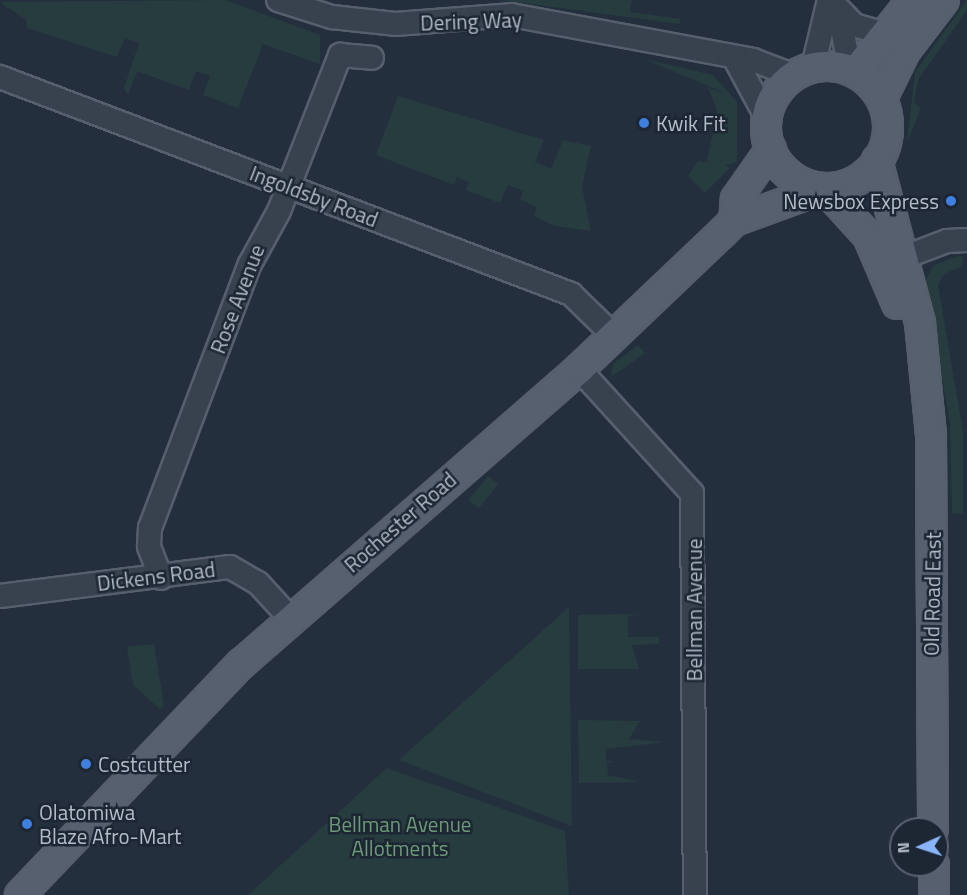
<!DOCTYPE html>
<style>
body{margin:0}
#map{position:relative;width:967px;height:895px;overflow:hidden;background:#242f3e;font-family:"Titillium Web",sans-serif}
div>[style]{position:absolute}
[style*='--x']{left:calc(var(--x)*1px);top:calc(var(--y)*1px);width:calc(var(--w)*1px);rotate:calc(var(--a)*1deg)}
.green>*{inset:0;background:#263c3f;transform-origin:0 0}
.roads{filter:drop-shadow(2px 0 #565f6c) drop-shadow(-2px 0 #565f6c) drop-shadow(0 2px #565f6c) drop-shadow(0 -2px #565f6c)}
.minor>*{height:22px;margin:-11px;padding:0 11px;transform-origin:11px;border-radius:11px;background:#38414e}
.major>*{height:28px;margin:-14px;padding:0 14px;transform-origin:14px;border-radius:14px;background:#56606e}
.major>.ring{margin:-14px;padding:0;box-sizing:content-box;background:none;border:28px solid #56606e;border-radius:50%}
.dots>*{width:16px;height:16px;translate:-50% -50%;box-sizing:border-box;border:3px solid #1d2633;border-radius:50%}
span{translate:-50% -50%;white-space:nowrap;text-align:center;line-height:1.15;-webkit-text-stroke:5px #1d2633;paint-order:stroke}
.street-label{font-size:21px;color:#b4bcc9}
.poi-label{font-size:21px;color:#b4bcc9}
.left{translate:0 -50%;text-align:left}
.right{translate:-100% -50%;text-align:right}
.park-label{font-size:21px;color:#6b9a76}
.north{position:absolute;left:889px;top:817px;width:60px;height:60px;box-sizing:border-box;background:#1d2633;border:2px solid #59626f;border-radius:50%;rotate:267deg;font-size:16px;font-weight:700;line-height:24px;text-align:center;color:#b4bcc9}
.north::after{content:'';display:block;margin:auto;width:21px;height:27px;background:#8ab4f8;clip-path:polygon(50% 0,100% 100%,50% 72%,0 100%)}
</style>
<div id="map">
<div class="green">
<div style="clip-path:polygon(226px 0,320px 35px,320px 64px,263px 44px,238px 108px,203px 95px,210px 76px,196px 71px,189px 90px,137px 71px,128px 95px,124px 88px,139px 43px,125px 38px,117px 57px,27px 28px,26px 20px,0 2px)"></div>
<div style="clip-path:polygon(500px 0,632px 0,630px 12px,681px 19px,679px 24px)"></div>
<div style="clip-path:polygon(967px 0,967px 10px,918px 80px,914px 102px,921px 108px,907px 143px,915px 72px)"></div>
<div style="clip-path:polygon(644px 59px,713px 75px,737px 102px,737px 162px,725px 165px,730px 168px,705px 193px,688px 176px,698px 161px,707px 162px,717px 110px,708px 88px,725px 93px)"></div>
<div style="clip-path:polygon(398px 96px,544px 140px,535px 162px,551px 169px,563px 140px,591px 146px,582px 187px,591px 231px,555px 226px,534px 216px,537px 207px,520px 200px,523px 191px,508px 185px,500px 203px,466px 190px,469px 182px,457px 177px,454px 185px,376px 155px)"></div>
<div style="clip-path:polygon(958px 256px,963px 257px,962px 266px,944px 274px,938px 285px,963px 432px,963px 514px,952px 513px,950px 422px,925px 282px,934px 265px)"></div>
<div style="clip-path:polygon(638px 345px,645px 353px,611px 377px,613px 364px)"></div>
<div style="left:488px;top:476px;width:13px;height:31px;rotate:39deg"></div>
<div style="clip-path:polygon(569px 607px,572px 826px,399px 760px)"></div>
<div style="clip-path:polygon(638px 614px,628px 616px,628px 637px,659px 637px,659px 644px,632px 645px,639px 669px,578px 669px,578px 615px)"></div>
<div style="clip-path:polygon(154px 644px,164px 705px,160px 709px,133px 685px,127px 647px)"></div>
<div style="clip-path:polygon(578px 720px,640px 721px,629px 739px,665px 742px,606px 749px,606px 761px,614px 761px,607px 763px,608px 775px,640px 782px,579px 783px)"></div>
<div style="clip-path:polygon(387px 768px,565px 831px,569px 895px,248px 895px)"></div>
</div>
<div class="roads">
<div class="minor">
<div style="--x:278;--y:0;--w:57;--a:17.5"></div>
<div style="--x:332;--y:17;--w:63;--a:6.3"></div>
<div style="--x:395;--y:24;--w:116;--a:-4.4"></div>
<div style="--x:511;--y:15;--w:246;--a:10.5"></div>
<div style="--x:753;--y:60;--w:45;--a:20.9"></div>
<div style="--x:830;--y:0;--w:35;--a:46"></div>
<div style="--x:854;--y:25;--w:33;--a:16"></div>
<div style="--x:839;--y:14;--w:56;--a:78.7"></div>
<div style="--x:735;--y:59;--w:69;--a:61.6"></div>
<div style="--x:813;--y:67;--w:69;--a:-76.6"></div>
<div style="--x:0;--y:77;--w:611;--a:20.81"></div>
<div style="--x:571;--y:294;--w:60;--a:44.3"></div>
<div style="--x:889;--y:263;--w:62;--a:-20.8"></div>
<div style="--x:947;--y:241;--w:20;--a:-3"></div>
<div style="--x:579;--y:369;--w:168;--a:47.7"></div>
<div style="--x:692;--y:493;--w:402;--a:89.6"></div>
<div style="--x:161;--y:578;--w:34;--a:-111"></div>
<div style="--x:149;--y:546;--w:18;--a:-87"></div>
<div style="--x:150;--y:528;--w:282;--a:-69.3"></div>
<div style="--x:250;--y:264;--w:60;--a:-61.3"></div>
<div style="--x:279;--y:211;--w:168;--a:-68.6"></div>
<div style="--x:340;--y:55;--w:32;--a:5"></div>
<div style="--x:0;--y:596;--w:232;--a:-7.2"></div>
<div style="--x:230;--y:567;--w:32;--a:30"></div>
<div style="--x:258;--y:583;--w:49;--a:47.5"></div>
</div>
<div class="major">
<div class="ring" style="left:766px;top:66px;width:94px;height:94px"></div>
<div style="--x:856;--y:71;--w:90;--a:-51.7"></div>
<div style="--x:882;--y:98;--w:52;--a:-63.9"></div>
<div style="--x:905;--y:51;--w:64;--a:-52.6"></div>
<div style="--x:877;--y:160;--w:169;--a:75.2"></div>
<div style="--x:920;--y:323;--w:114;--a:84.4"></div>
<div style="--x:931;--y:436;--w:393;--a:89.7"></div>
<div style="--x:827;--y:191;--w:61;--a:47.7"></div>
<div style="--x:868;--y:236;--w:74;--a:66.9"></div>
<div style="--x:734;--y:221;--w:90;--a:-20"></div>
<div style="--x:934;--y:865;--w:30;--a:90"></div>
<div style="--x:20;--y:895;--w:320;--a:-46.3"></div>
<div style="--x:241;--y:664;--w:449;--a:-41.1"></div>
<div style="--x:579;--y:369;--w:199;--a:-43.6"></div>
<div style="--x:723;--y:232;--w:16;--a:-45"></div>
<div style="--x:734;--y:221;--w:22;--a:-85"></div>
<div style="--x:736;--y:199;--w:61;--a:-55"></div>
</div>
</div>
<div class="dots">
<div style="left:644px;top:123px;background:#3f7fe0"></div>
<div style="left:951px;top:201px;background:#3f7fe0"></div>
<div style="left:86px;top:764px;background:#3f7fe0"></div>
<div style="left:27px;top:824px;background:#3f7fe0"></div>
</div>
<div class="street-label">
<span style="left:471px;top:21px;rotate:-2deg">Dering Way</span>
<span style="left:314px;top:196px;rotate:21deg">Ingoldsby Road</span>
<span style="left:237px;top:299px;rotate:-69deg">Rose Avenue</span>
<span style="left:400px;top:522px;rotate:-41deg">Rochester Road</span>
<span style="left:156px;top:576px;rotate:-7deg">Dickens Road</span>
<span style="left:932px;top:594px;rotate:-89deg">Old Road East</span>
<span style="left:694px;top:610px;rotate:-90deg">Bellman Avenue</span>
</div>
<div class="poi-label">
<span class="left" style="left:656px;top:123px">Kwik Fit</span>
<span class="right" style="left:939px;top:201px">Newsbox Express</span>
<span class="left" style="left:98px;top:764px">Costcutter</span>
<span class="left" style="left:39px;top:824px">Olatomiwa<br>Blaze Afro-Mart</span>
</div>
<div class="park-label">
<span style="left:400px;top:836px">Bellman Avenue<br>Allotments</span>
</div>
<div class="north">N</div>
</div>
